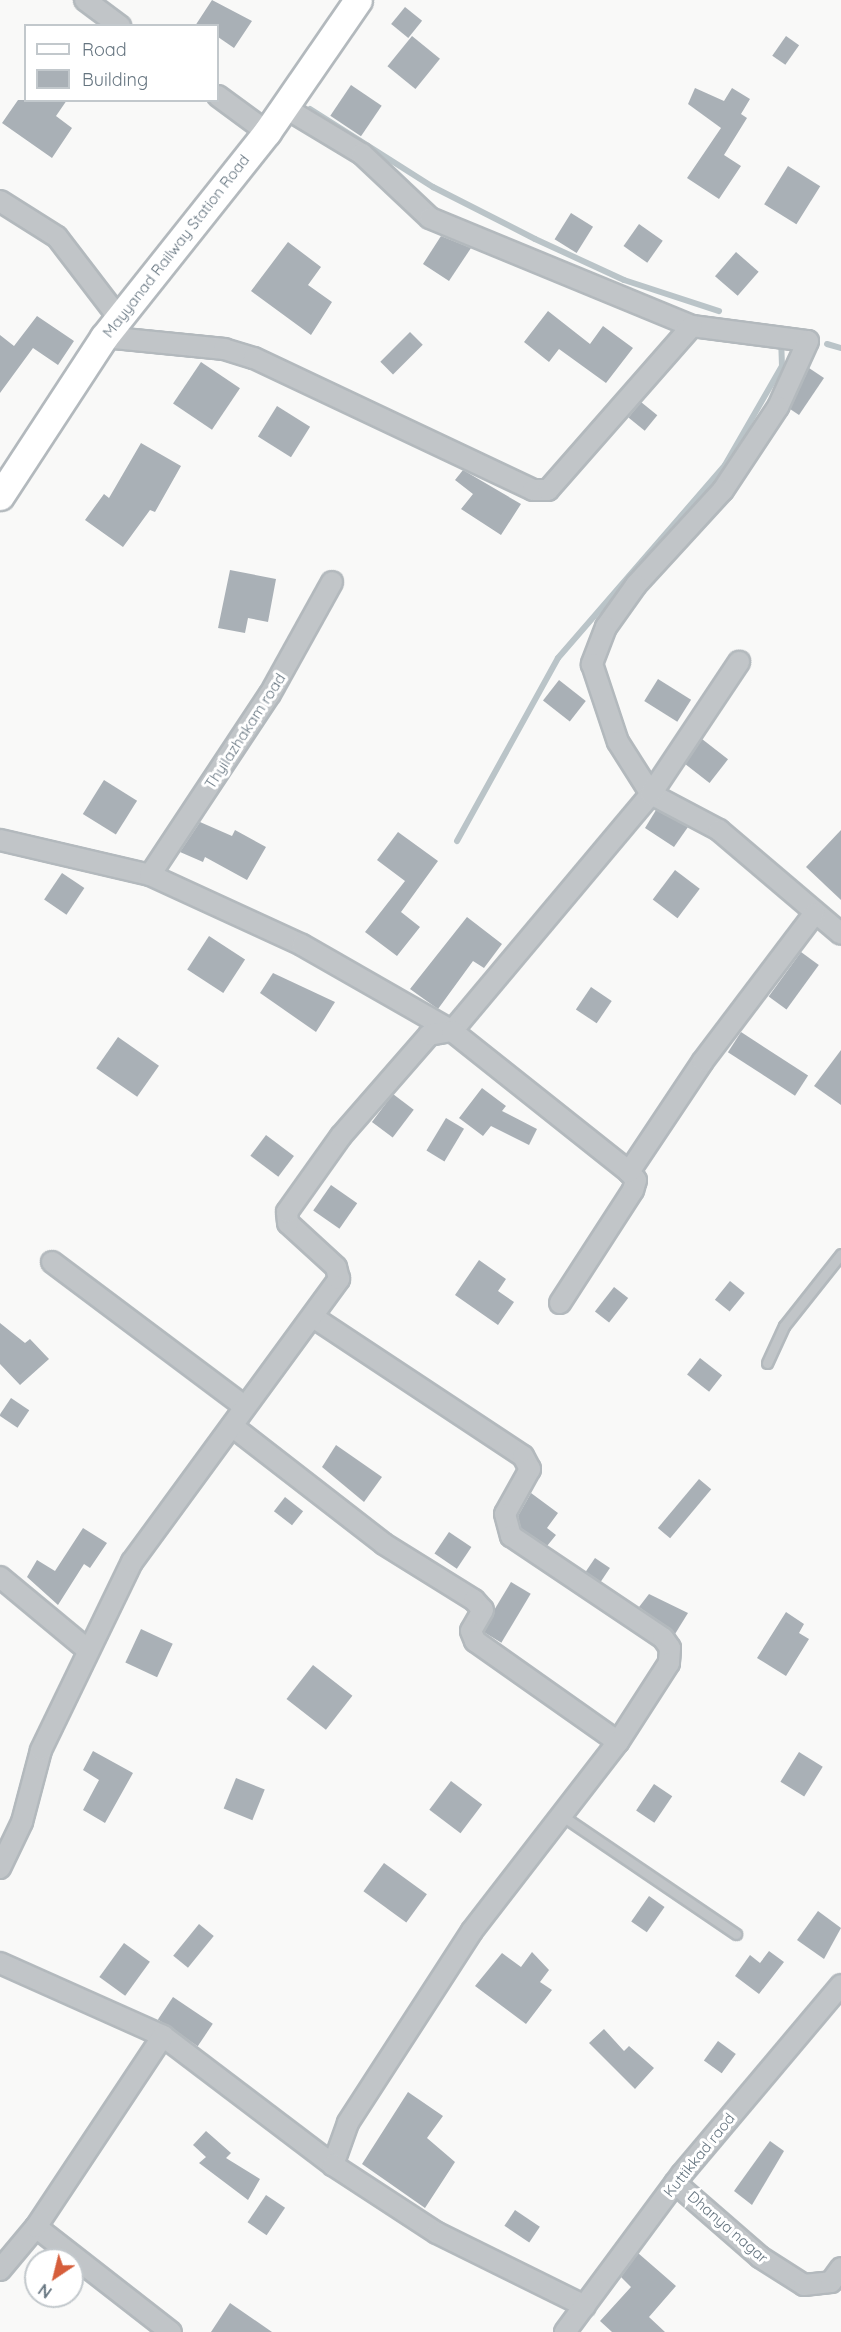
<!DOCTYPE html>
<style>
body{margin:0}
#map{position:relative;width:841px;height:2332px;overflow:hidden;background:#f9f9f8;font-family:Quicksand,sans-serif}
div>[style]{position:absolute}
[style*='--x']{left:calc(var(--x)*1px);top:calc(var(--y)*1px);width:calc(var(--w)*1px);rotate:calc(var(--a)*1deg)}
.stream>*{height:6px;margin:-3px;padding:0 3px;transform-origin:3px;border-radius:3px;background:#bac4c8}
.building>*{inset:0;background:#a9b0b6;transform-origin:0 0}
.roads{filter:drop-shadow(2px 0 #b3b9bd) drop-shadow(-2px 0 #b3b9bd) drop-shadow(0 2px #b3b9bd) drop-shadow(0 -2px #b3b9bd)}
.service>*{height:9px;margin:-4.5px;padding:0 4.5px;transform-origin:4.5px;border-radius:4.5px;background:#c1c5c8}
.minor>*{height:20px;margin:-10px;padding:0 10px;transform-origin:10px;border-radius:10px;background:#c1c5c8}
.secondary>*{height:27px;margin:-13.5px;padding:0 13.5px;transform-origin:13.5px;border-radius:13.5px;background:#fff}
span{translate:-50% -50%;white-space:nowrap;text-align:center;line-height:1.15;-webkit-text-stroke:6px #fff;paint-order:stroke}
.street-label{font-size:15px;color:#667580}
.legend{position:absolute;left:24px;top:24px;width:195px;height:78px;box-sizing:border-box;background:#fff;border:2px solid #c2c8cc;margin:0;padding:8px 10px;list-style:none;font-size:18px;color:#667580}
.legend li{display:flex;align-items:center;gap:12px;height:30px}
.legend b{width:30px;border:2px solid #c2c8cc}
.north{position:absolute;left:24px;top:2248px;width:60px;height:60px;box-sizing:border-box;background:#fff;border:2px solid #c2c8cc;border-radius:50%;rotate:215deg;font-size:16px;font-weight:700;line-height:24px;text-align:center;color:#667580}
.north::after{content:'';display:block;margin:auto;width:21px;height:27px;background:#d65e3b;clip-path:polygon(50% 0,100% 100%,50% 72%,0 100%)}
</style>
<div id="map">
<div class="stream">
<div style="--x:310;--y:109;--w:146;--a:32.4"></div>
<div style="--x:433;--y:187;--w:114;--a:27"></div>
<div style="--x:535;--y:239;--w:98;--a:24.7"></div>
<div style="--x:624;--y:280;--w:100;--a:18.1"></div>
<div style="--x:827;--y:344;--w:15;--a:16"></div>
<div style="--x:457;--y:841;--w:209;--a:-61.1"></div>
<div style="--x:558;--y:658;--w:255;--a:-49.1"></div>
<div style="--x:725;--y:465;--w:114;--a:-60.1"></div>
<div style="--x:782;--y:366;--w:26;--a:-92"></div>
</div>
<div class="building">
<div style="clip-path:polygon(212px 0,252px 21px,234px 48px,218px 37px,218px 26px,195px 26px)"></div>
<div style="left:405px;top:7px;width:22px;height:22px;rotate:39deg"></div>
<div style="left:412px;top:36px;width:36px;height:39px;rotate:39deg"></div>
<div style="left:786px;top:36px;width:16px;height:24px;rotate:35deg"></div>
<div style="left:351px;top:85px;width:37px;height:37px;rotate:34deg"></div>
<div style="clip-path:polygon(695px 88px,724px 101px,732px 88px,750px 99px,741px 114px,747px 118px,724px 155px,741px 166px,719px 199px,687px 178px,721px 128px,688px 104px)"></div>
<div style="clip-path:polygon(18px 100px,67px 100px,56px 116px,72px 128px,52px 158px,2px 123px)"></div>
<div style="left:788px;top:166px;width:38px;height:45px;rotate:32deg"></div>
<div style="left:571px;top:213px;width:26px;height:31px;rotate:32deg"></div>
<div style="left:639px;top:224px;width:29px;height:27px;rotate:35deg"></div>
<div style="clip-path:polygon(441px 236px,471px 248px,449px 281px,423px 264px)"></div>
<div style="clip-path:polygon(288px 242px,321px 267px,308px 285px,332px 302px,311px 335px,251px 291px)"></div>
<div style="left:736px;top:252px;width:30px;height:32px;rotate:41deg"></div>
<div style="clip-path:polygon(548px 311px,590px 344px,603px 326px,633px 348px,606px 383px,559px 349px,549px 362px,524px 342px)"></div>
<div style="clip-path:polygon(37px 316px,74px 341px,58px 365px,33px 348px,0 393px,0 335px,14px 346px)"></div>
<div style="left:410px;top:332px;width:18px;height:42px;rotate:45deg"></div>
<div style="left:201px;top:362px;width:47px;height:50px;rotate:34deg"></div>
<div style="clip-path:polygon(809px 368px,824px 378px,799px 415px,790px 409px)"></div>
<div style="left:641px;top:402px;width:21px;height:20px;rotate:39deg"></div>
<div style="left:277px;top:406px;width:39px;height:36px;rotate:32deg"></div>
<div style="clip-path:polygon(141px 443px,181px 466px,155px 512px,150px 510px,123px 547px,85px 520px,104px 494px,109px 498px)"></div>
<div style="clip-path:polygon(463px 470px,521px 504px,501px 535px,461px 509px,473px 494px,455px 480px)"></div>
<div style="clip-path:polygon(230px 570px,276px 579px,268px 622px,248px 618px,245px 633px,218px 628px)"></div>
<div style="left:658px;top:679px;width:39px;height:26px;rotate:32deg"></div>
<div style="left:559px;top:680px;width:34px;height:26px;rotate:38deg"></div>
<div style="left:702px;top:739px;width:33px;height:30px;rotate:38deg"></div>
<div style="left:104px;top:780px;width:39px;height:40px;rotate:32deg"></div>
<div style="clip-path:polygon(656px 810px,688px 827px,674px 847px,645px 828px)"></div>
<div style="clip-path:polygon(200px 822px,232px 836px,235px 830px,266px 847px,247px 880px,205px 857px,203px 862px,180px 852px)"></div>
<div style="clip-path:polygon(841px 830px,841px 900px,806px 867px)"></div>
<div style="clip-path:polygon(398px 832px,438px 861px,401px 912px,420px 927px,397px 956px,365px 932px,405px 881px,377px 860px)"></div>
<div style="left:675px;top:870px;width:31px;height:37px;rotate:37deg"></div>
<div style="left:62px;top:873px;width:27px;height:32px;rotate:34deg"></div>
<div style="clip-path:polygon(467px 917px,502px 944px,484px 968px,473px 961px,438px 1009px,410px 989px)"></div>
<div style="left:209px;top:936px;width:43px;height:40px;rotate:33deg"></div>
<div style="left:801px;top:952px;width:22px;height:55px;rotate:36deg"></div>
<div style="clip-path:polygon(273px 973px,335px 1002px,316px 1032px,260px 993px)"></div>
<div style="left:591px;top:987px;width:25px;height:27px;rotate:34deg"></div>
<div style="left:741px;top:1032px;width:80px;height:24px;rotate:33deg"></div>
<div style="left:118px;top:1037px;width:50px;height:38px;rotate:35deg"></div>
<div style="clip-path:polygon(841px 1050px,841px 1105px,814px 1086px)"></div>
<div style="clip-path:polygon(482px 1088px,506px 1106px,502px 1111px,537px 1129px,529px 1145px,491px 1126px,483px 1136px,459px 1118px)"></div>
<div style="left:393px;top:1094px;width:26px;height:35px;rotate:37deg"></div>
<div style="left:446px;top:1118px;width:21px;height:38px;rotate:31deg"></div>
<div style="left:266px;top:1135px;width:35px;height:26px;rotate:37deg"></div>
<div style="left:331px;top:1185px;width:32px;height:31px;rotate:35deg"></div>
<div style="clip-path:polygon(479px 1260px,506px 1279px,498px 1291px,514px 1302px,498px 1325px,455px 1295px)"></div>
<div style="left:730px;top:1281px;width:19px;height:24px;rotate:39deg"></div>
<div style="left:614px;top:1287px;width:18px;height:31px;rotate:38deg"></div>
<div style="clip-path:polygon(0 1323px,25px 1343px,30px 1339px,49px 1359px,20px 1385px,0 1364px)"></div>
<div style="left:700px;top:1358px;width:28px;height:21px;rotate:38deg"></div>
<div style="left:11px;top:1398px;width:22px;height:21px;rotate:34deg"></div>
<div style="clip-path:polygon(336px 1445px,382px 1477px,364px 1502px,322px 1467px)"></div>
<div style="left:699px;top:1479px;width:16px;height:64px;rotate:40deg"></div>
<div style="clip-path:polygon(531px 1493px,558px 1513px,547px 1528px,556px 1535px,547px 1546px,521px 1529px,518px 1516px)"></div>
<div style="left:285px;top:1497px;width:23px;height:18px;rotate:38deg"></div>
<div style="clip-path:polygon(83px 1528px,107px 1543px,90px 1568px,84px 1564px,58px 1605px,27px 1577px,37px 1560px,55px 1571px)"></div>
<div style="left:449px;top:1532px;width:27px;height:26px;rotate:34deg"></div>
<div style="left:595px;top:1558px;width:18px;height:17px;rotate:34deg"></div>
<div style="left:511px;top:1582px;width:23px;height:57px;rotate:31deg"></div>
<div style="clip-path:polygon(649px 1594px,688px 1613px,675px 1634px,639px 1607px)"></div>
<div style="clip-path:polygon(786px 1612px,804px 1624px,799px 1633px,809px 1639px,786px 1676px,757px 1658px)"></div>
<div style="left:141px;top:1629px;width:35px;height:37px;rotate:25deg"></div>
<div style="left:313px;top:1665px;width:50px;height:43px;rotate:38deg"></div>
<div style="clip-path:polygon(93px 1751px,133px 1773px,105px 1823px,83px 1810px,99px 1780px,83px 1770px)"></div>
<div style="left:799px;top:1752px;width:28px;height:35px;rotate:32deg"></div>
<div style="left:236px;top:1778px;width:31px;height:33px;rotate:22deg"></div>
<div style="left:451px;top:1781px;width:39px;height:36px;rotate:37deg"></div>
<div style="left:654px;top:1784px;width:22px;height:32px;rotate:34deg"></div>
<div style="left:384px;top:1863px;width:53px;height:35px;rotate:36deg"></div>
<div style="left:649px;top:1896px;width:19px;height:31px;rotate:35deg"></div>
<div style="clip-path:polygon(818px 1911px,841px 1928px,824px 1959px,797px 1940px)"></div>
<div style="left:199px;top:1924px;width:19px;height:41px;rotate:39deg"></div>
<div style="left:124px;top:1943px;width:32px;height:42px;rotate:36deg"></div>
<div style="clip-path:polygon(769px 1951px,784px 1962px,759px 1994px,735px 1976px,750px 1955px,760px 1963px)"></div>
<div style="clip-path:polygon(532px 1952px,549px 1970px,540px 1982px,552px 1990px,526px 2024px,475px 1986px,502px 1953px,521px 1967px)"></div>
<div style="left:173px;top:1997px;width:48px;height:27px;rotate:34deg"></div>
<div style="clip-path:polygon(604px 2029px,624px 2051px,629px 2046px,654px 2068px,635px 2089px,589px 2043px)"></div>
<div style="left:718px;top:2041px;width:22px;height:24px;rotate:36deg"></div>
<div style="clip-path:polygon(408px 2092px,443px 2116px,427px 2138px,455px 2162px,425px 2208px,362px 2164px)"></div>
<div style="clip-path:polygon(206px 2131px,231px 2153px,226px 2158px,260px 2179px,248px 2200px,199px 2163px,206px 2157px,193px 2145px)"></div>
<div style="clip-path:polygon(770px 2141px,784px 2151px,752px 2205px,734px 2191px)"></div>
<div style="left:266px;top:2195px;width:23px;height:33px;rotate:34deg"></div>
<div style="left:515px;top:2210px;width:30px;height:19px;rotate:34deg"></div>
<div style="clip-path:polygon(638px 2253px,676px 2286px,649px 2317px,665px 2332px,612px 2332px,600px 2321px,631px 2287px,621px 2277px)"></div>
<div style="clip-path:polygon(230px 2303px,272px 2332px,211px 2332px)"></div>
</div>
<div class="roads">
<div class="service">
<div style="--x:767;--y:1363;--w:41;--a:-65.3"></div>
<div style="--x:784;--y:1326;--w:92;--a:-51.6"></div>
<div style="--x:564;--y:1817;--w:208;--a:34.2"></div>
</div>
<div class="minor">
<div style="--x:85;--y:0;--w:44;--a:36.6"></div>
<div style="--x:218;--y:96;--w:61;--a:36.3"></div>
<div style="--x:284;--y:107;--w:91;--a:31.1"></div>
<div style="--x:362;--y:154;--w:93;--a:43.3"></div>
<div style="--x:430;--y:218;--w:283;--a:22.4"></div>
<div style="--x:692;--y:326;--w:117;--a:7.4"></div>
<div style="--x:808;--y:341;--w:72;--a:114.4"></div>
<div style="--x:778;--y:407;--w:100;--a:123.5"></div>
<div style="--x:723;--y:490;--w:129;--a:132.5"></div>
<div style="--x:636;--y:585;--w:52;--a:125.5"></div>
<div style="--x:606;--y:627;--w:40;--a:111"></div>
<div style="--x:592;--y:664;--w:82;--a:71.6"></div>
<div style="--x:618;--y:742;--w:62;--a:57.6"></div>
<div style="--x:651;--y:794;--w:77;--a:27.9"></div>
<div style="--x:719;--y:830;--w:160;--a:40.4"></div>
<div style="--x:0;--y:201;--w:67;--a:32.3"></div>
<div style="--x:57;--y:237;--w:102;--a:52.6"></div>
<div style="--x:104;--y:337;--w:121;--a:5.7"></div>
<div style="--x:224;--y:349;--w:31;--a:17"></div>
<div style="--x:254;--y:358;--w:309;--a:25.3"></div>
<div style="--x:533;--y:490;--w:15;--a:0"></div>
<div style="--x:548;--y:490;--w:218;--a:-48.7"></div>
<div style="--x:0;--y:840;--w:154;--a:13.1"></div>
<div style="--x:150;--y:875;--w:167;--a:24.7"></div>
<div style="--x:302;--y:945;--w:173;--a:29.8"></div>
<div style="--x:452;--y:1031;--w:309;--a:-50"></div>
<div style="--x:651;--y:794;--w:159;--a:-56.3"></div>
<div style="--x:150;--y:875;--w:217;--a:-56.5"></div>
<div style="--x:270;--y:694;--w:128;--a:-61"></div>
<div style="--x:52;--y:1262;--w:240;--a:36.9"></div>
<div style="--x:560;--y:1303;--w:135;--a:-57.1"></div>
<div style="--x:633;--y:1190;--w:10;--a:-73"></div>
<div style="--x:636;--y:1180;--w:11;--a:-131"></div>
<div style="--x:313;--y:1317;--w:252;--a:33.5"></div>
<div style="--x:523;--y:1456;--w:15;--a:62"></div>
<div style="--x:530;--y:1469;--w:51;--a:119.1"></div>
<div style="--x:505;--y:1514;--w:23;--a:75"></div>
<div style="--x:511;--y:1536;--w:183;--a:33.9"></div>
<div style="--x:663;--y:1638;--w:12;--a:55"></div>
<div style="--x:670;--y:1648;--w:15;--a:94"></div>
<div style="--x:669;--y:1663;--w:94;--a:122.8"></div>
<div style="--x:232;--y:1426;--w:192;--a:37.8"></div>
<div style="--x:384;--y:1544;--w:106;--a:31.9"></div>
<div style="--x:474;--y:1600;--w:13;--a:48"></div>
<div style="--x:483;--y:1610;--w:24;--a:120"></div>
<div style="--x:471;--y:1631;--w:11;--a:68"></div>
<div style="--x:475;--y:1641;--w:175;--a:35.2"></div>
<div style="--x:618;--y:1742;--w:239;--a:127.7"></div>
<div style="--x:472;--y:1931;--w:229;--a:122.9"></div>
<div style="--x:348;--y:2123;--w:45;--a:109.7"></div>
<div style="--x:0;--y:1577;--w:114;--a:39.7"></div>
<div style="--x:0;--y:1868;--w:51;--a:-64.4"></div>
<div style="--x:22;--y:1822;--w:74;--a:-75.2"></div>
<div style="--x:41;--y:1750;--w:209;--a:-64.2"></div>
<div style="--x:132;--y:1562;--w:351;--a:-53.8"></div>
<div style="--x:339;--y:1279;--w:12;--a:-104"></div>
<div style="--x:336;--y:1267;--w:65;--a:-137.5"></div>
<div style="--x:288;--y:1223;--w:11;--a:-95"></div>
<div style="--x:287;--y:1212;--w:93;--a:-54.6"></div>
<div style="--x:341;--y:1136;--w:134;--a:-48.9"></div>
<div style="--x:429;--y:1035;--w:23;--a:-10"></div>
<div style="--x:452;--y:1031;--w:226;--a:38.5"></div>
<div style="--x:629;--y:1172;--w:133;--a:-56.3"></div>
<div style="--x:703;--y:1061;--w:184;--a:-52.9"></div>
<div style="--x:0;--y:1963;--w:179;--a:24.1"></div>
<div style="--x:163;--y:2036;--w:213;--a:37.2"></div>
<div style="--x:333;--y:2165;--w:124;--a:33.2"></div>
<div style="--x:437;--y:2233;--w:165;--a:26.3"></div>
<div style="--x:675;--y:2183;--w:113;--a:41"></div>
<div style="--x:760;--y:2257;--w:52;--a:32.5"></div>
<div style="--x:804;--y:2285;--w:27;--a:-6"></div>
<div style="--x:831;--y:2282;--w:17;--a:-54"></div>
<div style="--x:36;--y:2227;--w:171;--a:37.9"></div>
<div style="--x:0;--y:2270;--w:56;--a:-50.1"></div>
<div style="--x:36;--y:2227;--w:229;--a:-56.4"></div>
<div style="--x:565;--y:2332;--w:197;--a:-53.5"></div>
<div style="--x:682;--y:2174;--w:247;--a:-49.9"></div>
</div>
<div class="secondary">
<div style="--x:0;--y:496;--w:190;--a:-56.8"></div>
<div style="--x:104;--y:337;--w:262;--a:-51.5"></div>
<div style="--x:267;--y:132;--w:160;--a:-55.4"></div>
</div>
</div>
<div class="street-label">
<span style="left:176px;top:246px;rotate:-52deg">Mayyanad Railway Station Road</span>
<span style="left:245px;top:731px;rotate:-57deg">Thyilazhakam road</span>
<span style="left:699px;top:2155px;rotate:-51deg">Kuttikkad raod</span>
<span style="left:728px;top:2227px;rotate:41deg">Dhanya nagar</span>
</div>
<ul class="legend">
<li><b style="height:8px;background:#fff"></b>Road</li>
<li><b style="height:16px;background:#a9b0b6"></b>Building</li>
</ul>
<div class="north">N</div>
</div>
